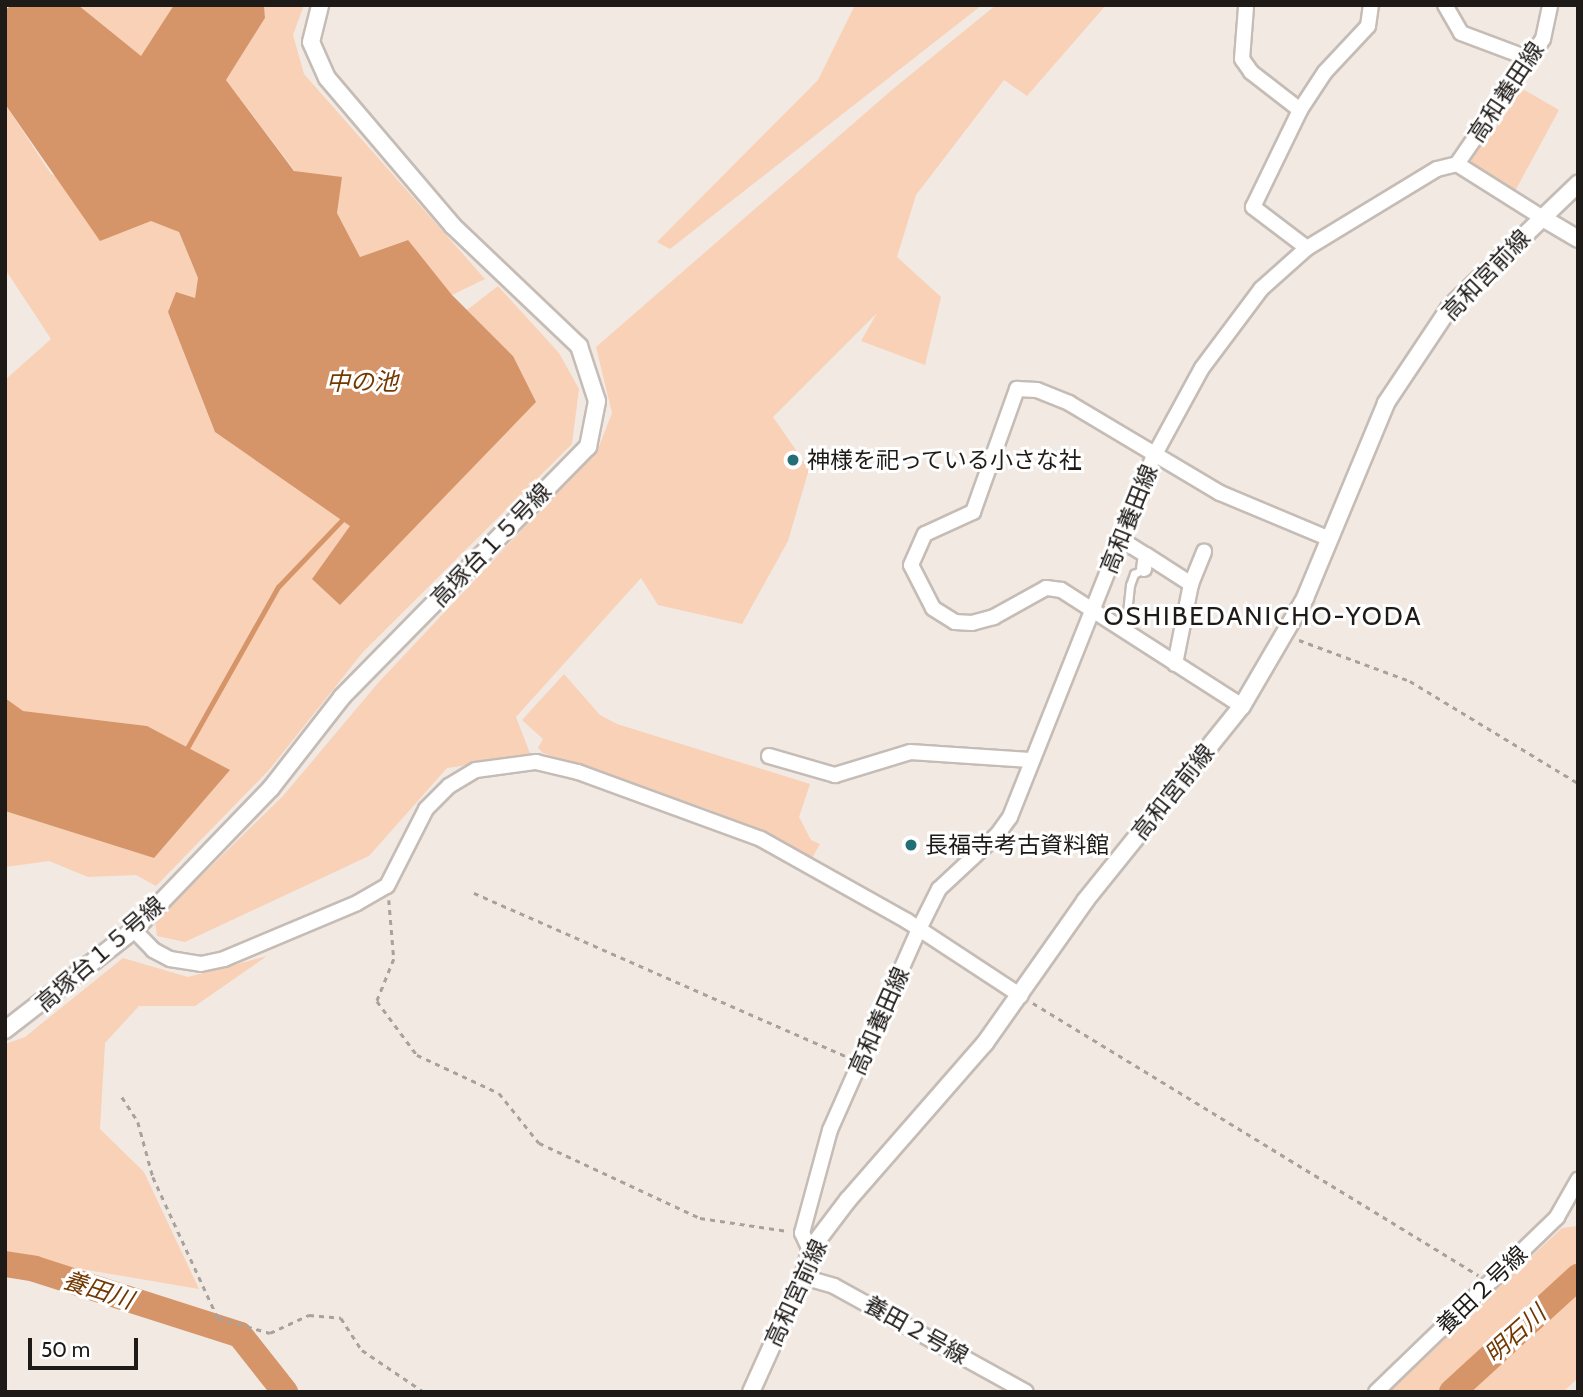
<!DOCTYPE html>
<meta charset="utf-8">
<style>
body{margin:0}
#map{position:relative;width:1583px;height:1397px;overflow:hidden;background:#f2e9e3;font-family:Cabin,"Noto Sans JP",sans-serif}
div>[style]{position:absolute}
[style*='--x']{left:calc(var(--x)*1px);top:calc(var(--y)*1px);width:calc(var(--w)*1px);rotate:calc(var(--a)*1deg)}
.green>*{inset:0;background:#f8d1b7}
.water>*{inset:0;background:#d59569}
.stream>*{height:4.5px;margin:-2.25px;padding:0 2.25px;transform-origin:2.25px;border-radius:2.25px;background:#d59569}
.river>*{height:26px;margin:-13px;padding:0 13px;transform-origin:13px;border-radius:13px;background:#d59569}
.path>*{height:2.5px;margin-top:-1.25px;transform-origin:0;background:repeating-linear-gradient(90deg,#a8a19c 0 5px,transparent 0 10px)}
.roads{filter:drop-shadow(2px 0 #c5bcb6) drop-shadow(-2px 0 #c5bcb6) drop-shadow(0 2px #c5bcb6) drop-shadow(0 -2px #c5bcb6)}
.service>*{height:7px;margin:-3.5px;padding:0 3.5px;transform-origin:3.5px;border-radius:3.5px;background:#fff}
.minor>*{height:14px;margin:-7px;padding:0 7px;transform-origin:7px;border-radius:7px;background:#fff}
.tertiary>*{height:16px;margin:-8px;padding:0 8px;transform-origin:8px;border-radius:8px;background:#fff}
.dots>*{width:19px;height:19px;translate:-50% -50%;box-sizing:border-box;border:4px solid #fff;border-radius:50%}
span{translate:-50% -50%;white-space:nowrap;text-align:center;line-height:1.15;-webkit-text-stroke:6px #fff;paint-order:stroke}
.street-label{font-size:23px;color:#1e1a18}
.poi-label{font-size:23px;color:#1e1a18}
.left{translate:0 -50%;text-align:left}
.water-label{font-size:24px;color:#733800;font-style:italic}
.quarter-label{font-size:26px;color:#1e1a18;letter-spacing:2px}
.frame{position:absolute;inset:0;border:7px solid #1e1a18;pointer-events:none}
.scale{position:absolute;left:28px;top:1338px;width:110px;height:32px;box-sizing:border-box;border:4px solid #1e1a18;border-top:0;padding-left:9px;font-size:21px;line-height:24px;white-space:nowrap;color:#1e1a18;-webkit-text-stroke:5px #fff;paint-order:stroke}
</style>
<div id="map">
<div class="green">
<div style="clip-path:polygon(78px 5px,174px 5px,141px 57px)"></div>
<div style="clip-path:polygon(264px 5px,304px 5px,293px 35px,304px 74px,485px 279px,452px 295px,407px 240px,360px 257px,337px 213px,295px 171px,226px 80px,265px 18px)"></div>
<div style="clip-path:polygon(855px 5px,982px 5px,670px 249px,657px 242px,818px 80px)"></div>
<div style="clip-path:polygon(996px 5px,1106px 5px,1027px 96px,1004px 80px,916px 195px,897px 257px,941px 297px,925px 365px,861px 341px,877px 313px,773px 417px,809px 469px,788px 541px,742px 624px,658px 605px,641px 578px,516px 717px,531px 756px,447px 768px,369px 856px,185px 942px,157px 936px,155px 921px,283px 796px,378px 683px,598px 449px,612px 413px,596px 347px,893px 89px)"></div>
<div style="clip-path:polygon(1521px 88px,1559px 110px,1514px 193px,1470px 167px,1473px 155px)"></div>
<div style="clip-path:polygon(5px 104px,51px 174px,179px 232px,198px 278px,195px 299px,168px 312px,215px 432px,351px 526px,312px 579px,513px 356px,467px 310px,498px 286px,559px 353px,579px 389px,572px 444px,363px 652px,269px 770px,156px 886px,136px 875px,88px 877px,49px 861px,5px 867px,5px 811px,154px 858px,147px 726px,22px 711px,5px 698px,5px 380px,51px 339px,5px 269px)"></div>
<div style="clip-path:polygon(564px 674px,600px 715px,617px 724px,810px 784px,799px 817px,811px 840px,820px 844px,812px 858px,710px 810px,543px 753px,538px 748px,543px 739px,522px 720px)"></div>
<div style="clip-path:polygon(267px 956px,195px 1006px,139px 1006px,105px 1043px,100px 1129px,144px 1172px,199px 1289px,5px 1256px,5px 1044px,25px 1037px,123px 958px,188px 977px)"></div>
<div style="clip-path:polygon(1578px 1226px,1578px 1378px,1563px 1392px,1385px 1392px,1562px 1228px)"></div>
</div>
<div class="water">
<div style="clip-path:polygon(12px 5px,78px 5px,141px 56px,174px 5px,264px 5px,265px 18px,226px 80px,294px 171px,342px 177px,337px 213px,360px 257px,408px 240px,452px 295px,513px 356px,536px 402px,340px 605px,312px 579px,350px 526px,215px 432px,168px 312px,176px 292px,195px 298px,198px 278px,179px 232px,151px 221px,100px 241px,5px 104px,5px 10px)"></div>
<div style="clip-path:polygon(5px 698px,23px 711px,147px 726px,230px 770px,154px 858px,5px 811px)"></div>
</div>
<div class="stream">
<div style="--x:185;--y:752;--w:189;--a:-60.6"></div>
<div style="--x:278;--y:587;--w:95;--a:-46.3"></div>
</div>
<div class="river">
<div style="--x:5;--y:1264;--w:30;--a:9"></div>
<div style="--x:35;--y:1269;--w:215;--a:17.8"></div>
<div style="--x:240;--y:1335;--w:73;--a:51.7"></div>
<div style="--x:1452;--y:1392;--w:171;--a:-42.4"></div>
</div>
<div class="path">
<div style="--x:1299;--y:640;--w:118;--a:20.3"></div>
<div style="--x:1410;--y:681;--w:197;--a:31.3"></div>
<div style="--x:474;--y:893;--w:408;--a:23.7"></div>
<div style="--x:389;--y:900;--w:59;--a:85.2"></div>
<div style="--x:394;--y:959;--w:45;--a:112"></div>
<div style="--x:377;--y:1001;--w:67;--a:53.5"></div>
<div style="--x:417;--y:1055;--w:90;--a:24.9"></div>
<div style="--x:499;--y:1093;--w:64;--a:51.3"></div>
<div style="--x:539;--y:1143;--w:178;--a:25"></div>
<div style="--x:700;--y:1218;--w:89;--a:8.4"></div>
<div style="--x:1033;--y:1003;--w:522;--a:31.43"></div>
<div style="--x:122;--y:1097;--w:30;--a:57"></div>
<div style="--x:138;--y:1122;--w:57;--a:74.7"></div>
<div style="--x:153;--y:1177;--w:155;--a:65.3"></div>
<div style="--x:218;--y:1318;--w:54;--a:16.1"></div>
<div style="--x:270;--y:1333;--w:43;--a:-24.8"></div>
<div style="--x:309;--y:1315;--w:32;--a:5"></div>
<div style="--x:341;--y:1318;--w:38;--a:57"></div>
<div style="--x:362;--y:1350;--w:75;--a:34.1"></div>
</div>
<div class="roads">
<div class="service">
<div style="--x:1125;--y:631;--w:46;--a:-83.8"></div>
<div style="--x:1130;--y:585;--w:12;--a:-70"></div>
<div style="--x:1134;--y:574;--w:11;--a:-27"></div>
</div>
<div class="minor">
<div style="--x:1445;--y:5;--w:32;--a:60"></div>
<div style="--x:1461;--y:33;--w:74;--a:20.6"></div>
<div style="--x:1246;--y:7;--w:52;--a:94.4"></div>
<div style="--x:1242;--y:59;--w:16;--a:55"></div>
<div style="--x:1251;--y:72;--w:62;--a:37.8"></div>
<div style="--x:1457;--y:164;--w:99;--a:32.2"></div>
<div style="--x:1307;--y:248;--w:68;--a:-142.8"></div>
<div style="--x:1253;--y:207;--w:108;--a:-64.1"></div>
<div style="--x:1300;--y:110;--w:45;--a:-56.7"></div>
<div style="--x:1325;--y:72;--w:63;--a:-46.9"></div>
<div style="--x:1368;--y:26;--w:21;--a:-82"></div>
<div style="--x:1120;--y:539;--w:31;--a:32"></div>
<div style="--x:1144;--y:569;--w:14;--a:-82"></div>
<div style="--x:1146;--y:555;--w:54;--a:32.8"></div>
<div style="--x:1191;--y:584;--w:35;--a:-68"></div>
<div style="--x:1175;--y:664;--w:82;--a:-78.7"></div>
<div style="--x:1242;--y:706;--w:215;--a:-147.3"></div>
<div style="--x:1061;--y:590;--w:15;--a:-172"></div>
<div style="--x:1046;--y:588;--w:60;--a:150.9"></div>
<div style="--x:994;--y:617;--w:23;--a:165"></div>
<div style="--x:972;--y:623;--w:17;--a:-177"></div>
<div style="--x:955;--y:622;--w:26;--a:-148"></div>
<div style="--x:933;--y:608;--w:48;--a:-117.1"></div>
<div style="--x:911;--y:565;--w:34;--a:-66"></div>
<div style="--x:925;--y:534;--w:53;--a:-24.6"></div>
<div style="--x:973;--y:512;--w:131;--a:-70.3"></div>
<div style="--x:1017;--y:389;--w:20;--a:3"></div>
<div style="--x:1037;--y:390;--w:35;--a:22"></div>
<div style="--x:1069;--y:403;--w:176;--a:30.8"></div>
<div style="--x:1220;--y:493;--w:119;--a:22.7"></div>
<div style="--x:769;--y:756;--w:69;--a:16.1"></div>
<div style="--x:835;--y:775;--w:78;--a:-17"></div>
<div style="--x:910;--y:752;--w:120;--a:3.8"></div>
<div style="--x:134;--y:930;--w:28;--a:46"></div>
<div style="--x:153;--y:950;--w:19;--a:28"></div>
<div style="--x:170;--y:959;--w:31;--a:9"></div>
<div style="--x:201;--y:964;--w:24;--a:-12"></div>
<div style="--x:224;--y:959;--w:144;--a:-22.8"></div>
<div style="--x:357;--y:903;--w:34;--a:-30"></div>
<div style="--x:387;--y:886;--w:86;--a:-63.1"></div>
<div style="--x:426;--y:809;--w:33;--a:-45"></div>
<div style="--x:449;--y:786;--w:31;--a:-31"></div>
<div style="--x:476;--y:770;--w:61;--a:-7.6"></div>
<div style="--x:536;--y:762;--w:43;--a:13.4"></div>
<div style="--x:578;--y:772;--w:195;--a:20.1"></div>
<div style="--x:761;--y:839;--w:167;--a:29.3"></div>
<div style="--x:907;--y:921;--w:136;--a:33.3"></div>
<div style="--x:810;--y:1250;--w:19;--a:-115"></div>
<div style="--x:802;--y:1233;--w:107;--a:-74.8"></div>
<div style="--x:830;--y:1130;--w:218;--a:-66.1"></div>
<div style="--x:918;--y:931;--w:47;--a:-63.4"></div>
<div style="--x:939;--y:889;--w:79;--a:-43"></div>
<div style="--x:997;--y:835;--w:22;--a:-54"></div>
<div style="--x:1010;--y:817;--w:389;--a:-68.3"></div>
<div style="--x:1154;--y:456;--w:100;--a:-61.4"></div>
<div style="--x:1202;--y:368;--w:99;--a:-53.2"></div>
<div style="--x:1261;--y:289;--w:62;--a:-41.7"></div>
<div style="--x:1307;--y:248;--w:152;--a:-31.3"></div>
<div style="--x:1437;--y:169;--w:21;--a:-14"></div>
<div style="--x:1457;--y:164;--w:152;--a:-55.5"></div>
<div style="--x:1543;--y:39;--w:35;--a:-78"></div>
<div style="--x:803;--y:1277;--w:32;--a:16"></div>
<div style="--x:834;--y:1286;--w:219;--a:28.9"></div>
<div style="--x:1376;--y:1392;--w:252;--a:-44"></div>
<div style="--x:1557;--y:1217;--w:43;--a:-60.4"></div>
</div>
<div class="tertiary">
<div style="--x:1541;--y:217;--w:43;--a:30.7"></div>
<div style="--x:5;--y:1030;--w:163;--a:-37.8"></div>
<div style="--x:134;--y:930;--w:197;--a:-46"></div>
<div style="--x:271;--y:788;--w:115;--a:-52"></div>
<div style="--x:342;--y:697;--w:351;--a:-45.5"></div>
<div style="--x:588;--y:447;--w:47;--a:-78.9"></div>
<div style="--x:597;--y:401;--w:58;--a:-108.1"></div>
<div style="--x:579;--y:346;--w:174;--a:-136.4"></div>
<div style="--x:453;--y:226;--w:194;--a:-130.4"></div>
<div style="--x:327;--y:78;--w:39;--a:-114"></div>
<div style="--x:311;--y:42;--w:38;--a:-76"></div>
<div style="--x:751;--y:1392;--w:126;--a:-65.7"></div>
<div style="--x:803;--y:1277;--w:28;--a:-75"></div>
<div style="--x:810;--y:1250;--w:63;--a:-52.8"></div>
<div style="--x:848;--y:1200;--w:208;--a:-48.9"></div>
<div style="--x:985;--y:1043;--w:174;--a:-54.8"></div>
<div style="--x:1085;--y:901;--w:250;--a:-51.2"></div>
<div style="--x:1242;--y:706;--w:125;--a:-59.7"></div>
<div style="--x:1305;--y:598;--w:211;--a:-67.4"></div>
<div style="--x:1386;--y:403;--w:115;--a:-56.3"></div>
<div style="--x:1450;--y:307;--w:178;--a:-43.9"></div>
</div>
</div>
<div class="dots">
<div style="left:793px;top:460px;background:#246f76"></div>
<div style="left:911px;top:845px;background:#246f76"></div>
</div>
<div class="street-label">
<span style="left:1506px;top:92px;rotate:-56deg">高和養田線</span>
<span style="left:1486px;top:275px;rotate:-46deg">高和宮前線</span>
<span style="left:1129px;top:519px;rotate:-68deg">高和養田線</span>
<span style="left:491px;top:545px;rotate:-46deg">高塚台１５号線</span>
<span style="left:1173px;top:792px;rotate:-51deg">高和宮前線</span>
<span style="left:100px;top:954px;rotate:-41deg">高塚台１５号線</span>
<span style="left:879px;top:1021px;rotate:-66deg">高和養田線</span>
<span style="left:1482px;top:1290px;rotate:-44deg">養田２号線</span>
<span style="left:796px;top:1293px;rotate:-65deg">高和宮前線</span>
<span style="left:916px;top:1330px;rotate:29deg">養田２号線</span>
</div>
<div class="poi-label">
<span class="left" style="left:807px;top:460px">神様を祀っている小さな社</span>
<span class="left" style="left:925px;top:845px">長福寺考古資料館</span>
</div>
<div class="water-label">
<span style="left:362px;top:382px">中の池</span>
<span style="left:98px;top:1290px;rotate:18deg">養田川</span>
<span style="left:1515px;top:1334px;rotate:-42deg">明石川</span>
</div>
<div class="quarter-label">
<span style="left:1263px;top:617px">OSHIBEDANICHO-YODA</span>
</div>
<div class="frame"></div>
<div class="scale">50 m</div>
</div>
